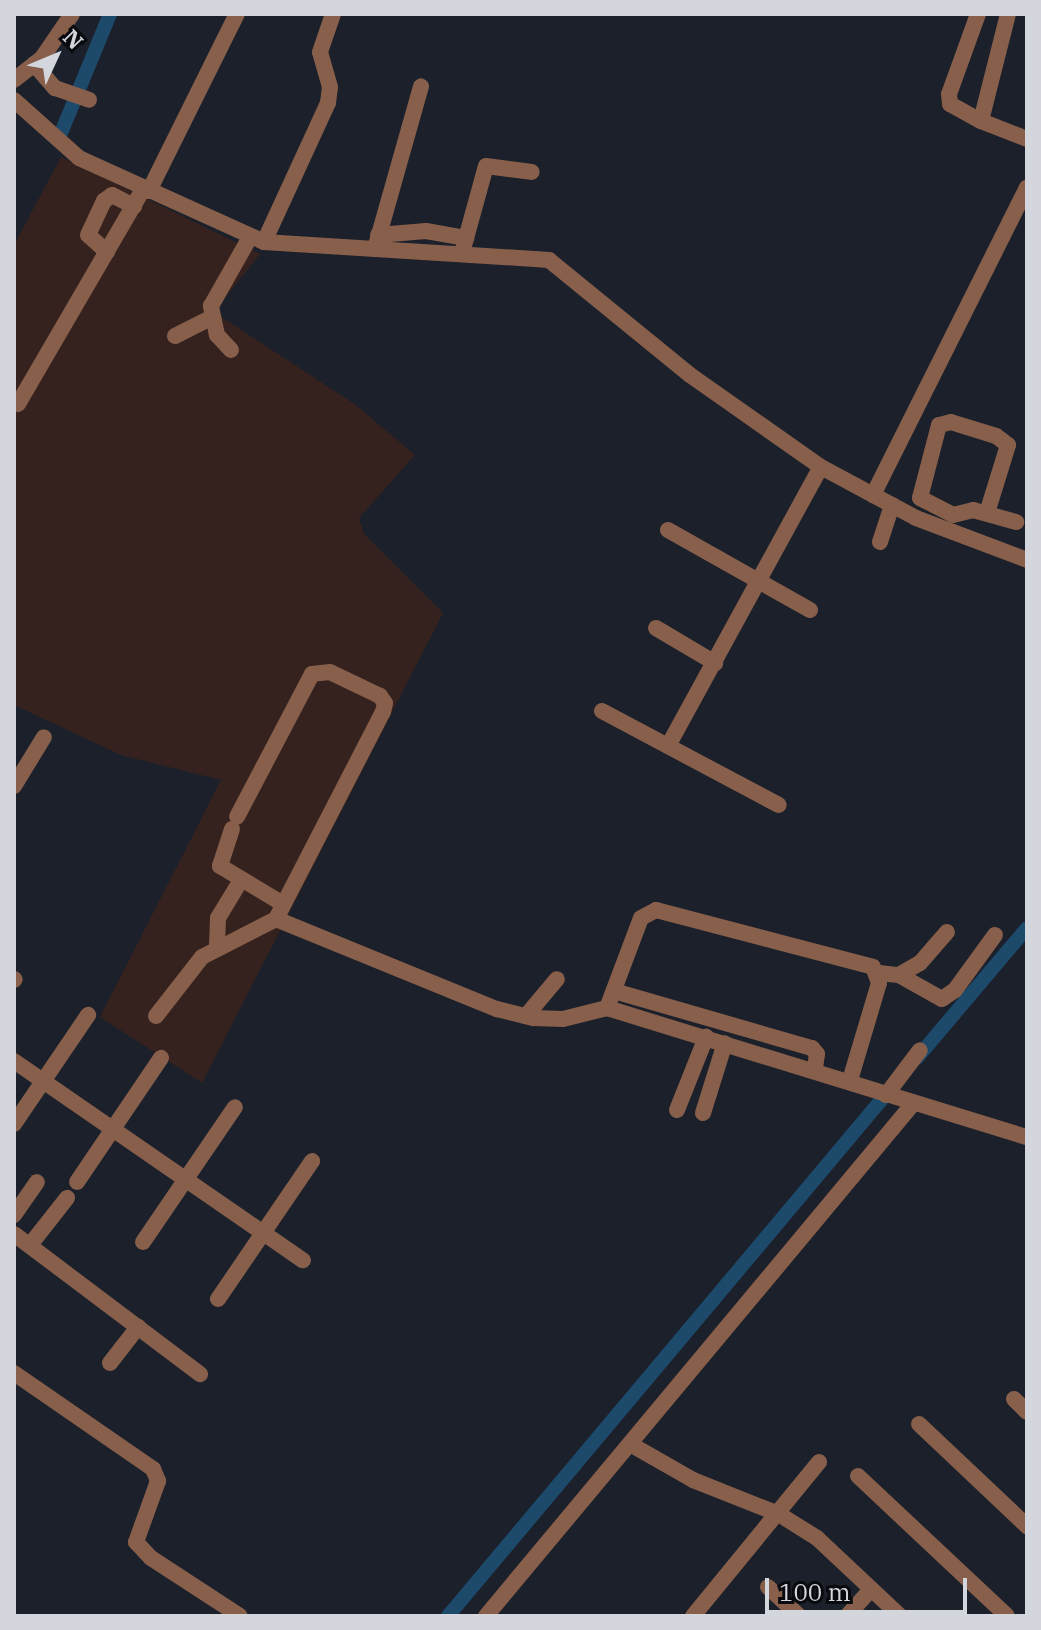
<!DOCTYPE html>
<style>
body{margin:0}
#map{position:relative;width:1041px;height:1630px;overflow:hidden;background:#1b202b;font-family:"IBM Plex Serif",serif}
div>[style]{position:absolute}
[style*='--x']{left:calc(var(--x)*1px);top:calc(var(--y)*1px);width:calc(var(--w)*1px);rotate:calc(var(--a)*1deg)}
.industrial>*{inset:0;background:#35221e}
.canal>*{height:14px;margin:-7px;padding:0 7px;transform-origin:7px;border-radius:7px;background:#1d496a}
.minor>*{height:16px;margin:-8px;padding:0 8px;transform-origin:8px;border-radius:8px;background:#875f4b}
span{translate:-50% -50%;white-space:nowrap;text-align:center;line-height:1.15;-webkit-text-stroke:7px #080a0e;paint-order:stroke}
.frame{position:absolute;inset:0;border:16px solid #d3d6dd;pointer-events:none}
.north{position:absolute;left:16px;top:16px;width:80px;height:80px;-webkit-text-stroke:6px #080a0e;paint-order:stroke;rotate:46deg;font-size:22px;font-weight:700;line-height:32px;text-align:center;color:#d3d6dd}
.north::after{content:'';display:block;margin:auto;width:28px;height:36px;background:#d3d6dd;clip-path:polygon(50% 0,100% 100%,50% 72%,0 100%)}
.scale{position:absolute;left:765px;top:1578px;width:202px;height:36px;box-sizing:border-box;border:4px solid #d3d6dd;border-top:0;padding-left:10px;font-size:24px;line-height:28px;white-space:nowrap;color:#d3d6dd;-webkit-text-stroke:6px #080a0e;paint-order:stroke}
</style>
<div id="map">
<div class="industrial">
<div style="clip-path:polygon(61px 157px,260px 254px,214px 312px,356px 405px,415px 455px,359px 518px,364px 534px,443px 613px,202px 1083px,100px 1017px,221px 780px,121px 755px,14px 705px,14px 245px)"></div>
</div>
<div class="canal">
<div style="--x:61;--y:133;--w:129;--a:-67.6"></div>
<div style="--x:917;--y:1058;--w:170;--a:-49.8"></div>
<div style="--x:448;--y:1616;--w:692;--a:-49.98"></div>
</div>
<div class="minor">
<div style="--x:978;--y:14;--w:85;--a:109.9"></div>
<div style="--x:949;--y:94;--w:10;--a:84"></div>
<div style="--x:950;--y:104;--w:35;--a:29"></div>
<div style="--x:1008;--y:14;--w:110;--a:104.2"></div>
<div style="--x:981;--y:121;--w:49;--a:21.4"></div>
<div style="--x:34;--y:64;--w:32;--a:49"></div>
<div style="--x:55;--y:88;--w:36;--a:19"></div>
<div style="--x:14;--y:80;--w:36;--a:-38"></div>
<div style="--x:42;--y:58;--w:53;--a:-55.7"></div>
<div style="--x:14;--y:100;--w:87;--a:41.7"></div>
<div style="--x:79;--y:158;--w:203;--a:24.4"></div>
<div style="--x:264;--y:242;--w:286;--a:3.6"></div>
<div style="--x:549;--y:260;--w:182;--a:39.2"></div>
<div style="--x:690;--y:375;--w:160;--a:35.1"></div>
<div style="--x:821;--y:467;--w:108;--a:28.2"></div>
<div style="--x:916;--y:518;--w:119;--a:20.7"></div>
<div style="--x:149;--y:191;--w:198;--a:-63.6"></div>
<div style="--x:378;--y:235;--w:48;--a:-4.8"></div>
<div style="--x:426;--y:231;--w:41;--a:9.9"></div>
<div style="--x:264;--y:242;--w:153;--a:-65.3"></div>
<div style="--x:328;--y:103;--w:16;--a:-83"></div>
<div style="--x:330;--y:87;--w:36;--a:-106"></div>
<div style="--x:320;--y:52;--w:40;--a:-71.1"></div>
<div style="--x:375;--y:249;--w:169;--a:-74.2"></div>
<div style="--x:107;--y:252;--w:25;--a:-138"></div>
<div style="--x:88;--y:235;--w:38;--a:-65"></div>
<div style="--x:104;--y:201;--w:10;--a:-37"></div>
<div style="--x:112;--y:195;--w:25;--a:27"></div>
<div style="--x:462;--y:253;--w:90;--a:-74.6"></div>
<div style="--x:486;--y:166;--w:46;--a:7.4"></div>
<div style="--x:175;--y:336;--w:39;--a:-27"></div>
<div style="--x:231;--y:350;--w:21;--a:-133"></div>
<div style="--x:217;--y:335;--w:30;--a:-102"></div>
<div style="--x:211;--y:306;--w:79;--a:-60.5"></div>
<div style="--x:18;--y:404;--w:249;--a:-59.8"></div>
<div style="--x:873;--y:495;--w:344;--a:-63.4"></div>
<div style="--x:987;--y:513;--w:71;--a:-72.8"></div>
<div style="--x:1008;--y:445;--w:15;--a:-143"></div>
<div style="--x:996;--y:436;--w:47;--a:-162.7"></div>
<div style="--x:951;--y:422;--w:12;--a:166"></div>
<div style="--x:939;--y:425;--w:75;--a:104.6"></div>
<div style="--x:920;--y:498;--w:37;--a:27"></div>
<div style="--x:953;--y:515;--w:21;--a:-14"></div>
<div style="--x:973;--y:510;--w:45;--a:15.6"></div>
<div style="--x:668;--y:530;--w:163;--a:29.4"></div>
<div style="--x:880;--y:542;--w:39;--a:-72"></div>
<div style="--x:656;--y:628;--w:69;--a:30.7"></div>
<div style="--x:602;--y:711;--w:200;--a:28"></div>
<div style="--x:668;--y:746;--w:318;--a:-61.3"></div>
<div style="--x:14;--y:786;--w:57;--a:-58.5"></div>
<div style="--x:232;--y:829;--w:39;--a:108"></div>
<div style="--x:220;--y:866;--w:74;--a:31.1"></div>
<div style="--x:276;--y:919;--w:239;--a:22.2"></div>
<div style="--x:497;--y:1009;--w:38;--a:14"></div>
<div style="--x:534;--y:1018;--w:29;--a:2"></div>
<div style="--x:563;--y:1019;--w:45;--a:-14"></div>
<div style="--x:607;--y:1008;--w:439;--a:17.1"></div>
<div style="--x:217;--y:946;--w:28;--a:-88"></div>
<div style="--x:218;--y:918;--w:44;--a:-58.8"></div>
<div style="--x:879;--y:973;--w:20;--a:6"></div>
<div style="--x:899;--y:975;--w:49;--a:29.2"></div>
<div style="--x:942;--y:999;--w:16;--a:-35"></div>
<div style="--x:955;--y:990;--w:68;--a:-54"></div>
<div style="--x:899;--y:975;--w:24;--a:-30"></div>
<div style="--x:920;--y:963;--w:41;--a:-48.9"></div>
<div style="--x:14;--y:980;--w:1;--a:-45"></div>
<div style="--x:614;--y:991;--w:206;--a:16.1"></div>
<div style="--x:812;--y:1048;--w:8;--a:50"></div>
<div style="--x:817;--y:1054;--w:15;--a:98"></div>
<div style="--x:607;--y:1008;--w:96;--a:-69.3"></div>
<div style="--x:641;--y:918;--w:17;--a:-28"></div>
<div style="--x:656;--y:910;--w:224;--a:14.7"></div>
<div style="--x:873;--y:967;--w:17;--a:69"></div>
<div style="--x:879;--y:983;--w:101;--a:106.6"></div>
<div style="--x:156;--y:1016;--w:75;--a:-52.1"></div>
<div style="--x:202;--y:957;--w:83;--a:-27.2"></div>
<div style="--x:276;--y:919;--w:233;--a:-62.7"></div>
<div style="--x:383;--y:712;--w:9;--a:-77"></div>
<div style="--x:385;--y:703;--w:9;--a:-126"></div>
<div style="--x:380;--y:696;--w:55;--a:-154.4"></div>
<div style="--x:330;--y:672;--w:18;--a:174"></div>
<div style="--x:312;--y:674;--w:161;--a:117.7"></div>
<div style="--x:526;--y:1016;--w:48;--a:-50"></div>
<div style="--x:14;--y:1061;--w:351;--a:34.6"></div>
<div style="--x:886;--y:1095;--w:56;--a:-52.9"></div>
<div style="--x:677;--y:1110;--w:79;--a:-68.3"></div>
<div style="--x:703;--y:1113;--w:73;--a:-72.6"></div>
<div style="--x:14;--y:1124;--w:132;--a:-55.8"></div>
<div style="--x:77;--y:1182;--w:150;--a:-55.9"></div>
<div style="--x:14;--y:1215;--w:40;--a:-55.1"></div>
<div style="--x:14;--y:1234;--w:233;--a:37"></div>
<div style="--x:143;--y:1242;--w:163;--a:-55.7"></div>
<div style="--x:30;--y:1245;--w:60;--a:-51.8"></div>
<div style="--x:218;--y:1299;--w:167;--a:-55.7"></div>
<div style="--x:110;--y:1363;--w:46;--a:-52.1"></div>
<div style="--x:14;--y:1373;--w:169;--a:34.6"></div>
<div style="--x:153;--y:1469;--w:13;--a:67"></div>
<div style="--x:158;--y:1481;--w:65;--a:109.8"></div>
<div style="--x:136;--y:1542;--w:22;--a:47"></div>
<div style="--x:151;--y:1558;--w:106;--a:33.1"></div>
<div style="--x:1014;--y:1399;--w:18;--a:45"></div>
<div style="--x:919;--y:1424;--w:149;--a:43.4"></div>
<div style="--x:630;--y:1444;--w:73;--a:29.7"></div>
<div style="--x:693;--y:1480;--w:89;--a:21.7"></div>
<div style="--x:858;--y:1476;--w:204;--a:43.2"></div>
<div style="--x:785;--y:1518;--w:38;--a:32"></div>
<div style="--x:817;--y:1538;--w:114;--a:43.2"></div>
<div style="--x:768;--y:1587;--w:42;--a:43.1"></div>
<div style="--x:486;--y:1616;--w:665;--a:-50.18"></div>
<div style="--x:693;--y:1616;--w:199;--a:-50.7"></div>
<div style="--x:847;--y:1616;--w:36;--a:-48"></div>
</div>
<div class="frame"></div>
<div class="north">N</div>
<div class="scale">100 m</div>
</div>
